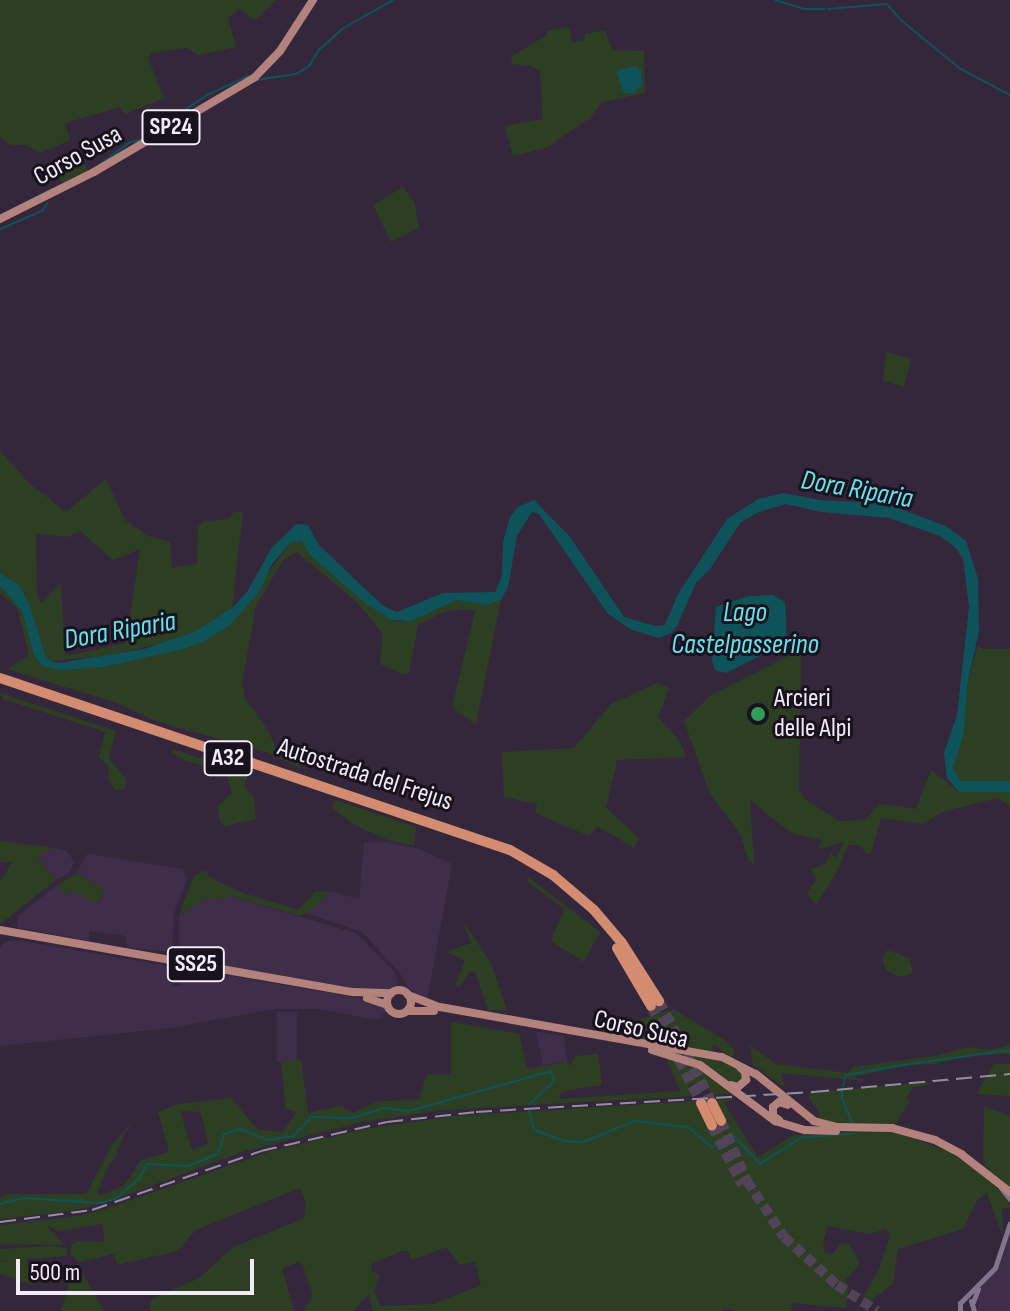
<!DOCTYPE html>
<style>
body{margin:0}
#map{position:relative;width:1010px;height:1311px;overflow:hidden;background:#34273c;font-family:"Sofia Sans Condensed",sans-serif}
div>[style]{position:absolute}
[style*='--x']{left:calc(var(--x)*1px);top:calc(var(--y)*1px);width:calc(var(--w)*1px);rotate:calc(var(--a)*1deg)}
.built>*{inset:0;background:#3f2e49;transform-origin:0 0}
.green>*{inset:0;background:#2d3f23}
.water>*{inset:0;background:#0e535a}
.stream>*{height:2px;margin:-1px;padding:0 1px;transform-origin:1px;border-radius:1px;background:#0e535a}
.highway-tunnel>*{height:10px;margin-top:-5px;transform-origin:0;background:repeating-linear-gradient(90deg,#514458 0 10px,transparent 0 15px)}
.minor>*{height:5px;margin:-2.5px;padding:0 2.5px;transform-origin:2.5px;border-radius:2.5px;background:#82748d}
.major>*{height:8px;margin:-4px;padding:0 4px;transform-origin:4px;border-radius:4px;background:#b3827c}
.major>.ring{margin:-4px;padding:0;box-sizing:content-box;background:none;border:8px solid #b3827c;border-radius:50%}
.highway>*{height:10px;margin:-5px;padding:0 5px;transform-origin:5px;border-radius:5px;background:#d38c70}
.rail>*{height:2px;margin-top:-1px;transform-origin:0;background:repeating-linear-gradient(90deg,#978d9e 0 16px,transparent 0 24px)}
.dots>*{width:22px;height:22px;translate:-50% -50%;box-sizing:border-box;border:4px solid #18121c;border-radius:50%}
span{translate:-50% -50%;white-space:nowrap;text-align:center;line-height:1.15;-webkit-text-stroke:6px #18121c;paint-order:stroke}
.shield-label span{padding:2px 6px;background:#18121c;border:2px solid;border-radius:6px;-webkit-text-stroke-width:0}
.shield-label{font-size:24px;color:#f3ebf9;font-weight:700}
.street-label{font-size:26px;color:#f3ebf9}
.poi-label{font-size:26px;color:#f3ebf9}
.left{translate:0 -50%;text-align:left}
.water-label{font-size:28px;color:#65e1ef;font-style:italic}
.scale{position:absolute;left:16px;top:1259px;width:238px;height:36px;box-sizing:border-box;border:4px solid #f3ebf9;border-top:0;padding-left:10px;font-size:24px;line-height:28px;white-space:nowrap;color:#f3ebf9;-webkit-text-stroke:6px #18121c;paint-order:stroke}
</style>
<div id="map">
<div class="built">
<div style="clip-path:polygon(383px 842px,420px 849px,452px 864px,427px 1000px,409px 989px,400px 973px,362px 932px,303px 912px,317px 905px,330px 891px,359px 899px,364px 843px)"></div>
<div style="clip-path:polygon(53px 848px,66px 851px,74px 861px,70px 872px,56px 880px,37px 855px)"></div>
<div style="clip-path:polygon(87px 854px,183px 869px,187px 880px,174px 913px,172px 952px,127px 947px,126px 937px,122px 935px,89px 931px,89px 941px,17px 927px,18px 916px,56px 886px,68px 895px,71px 890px,98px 904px,105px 889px,76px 874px)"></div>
<div style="clip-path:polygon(226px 895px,356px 933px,394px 971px,398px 983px,387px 990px,373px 992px,200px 963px,199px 951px,179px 947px,179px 916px,206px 898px,225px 900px)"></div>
<div style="clip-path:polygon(16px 940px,168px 966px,172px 987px,182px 985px,179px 967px,376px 1001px,385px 1007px,386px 1012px,377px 1020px,320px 1009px,273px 1009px,171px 1028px,0 1046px,0 949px,5px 942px)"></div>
<div style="left:277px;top:1012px;width:20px;height:50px"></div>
<div style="clip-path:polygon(536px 1031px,564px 1036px,567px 1062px,543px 1065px)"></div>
<div style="clip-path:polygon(1010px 1233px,1010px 1311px,977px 1311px,979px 1290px,1002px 1260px)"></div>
</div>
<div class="green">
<div style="clip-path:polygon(0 0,276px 0,255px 20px,239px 9px,228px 18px,236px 47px,199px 55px,187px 48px,151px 53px,148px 58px,164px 98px,125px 114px,120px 107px,65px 123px,70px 140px,40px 153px,27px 145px,11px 145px,0 137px)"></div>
<div style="clip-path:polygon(569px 27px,572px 42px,585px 40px,585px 34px,605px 30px,612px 50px,644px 51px,645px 93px,602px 102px,590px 118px,546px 148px,513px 156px,505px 126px,543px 119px,540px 72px,532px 66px,512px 64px,511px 57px,547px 35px,546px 31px)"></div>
<div style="clip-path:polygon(76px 154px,88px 170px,62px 183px,54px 164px)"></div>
<div style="clip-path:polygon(403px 187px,414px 202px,419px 228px,391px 242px,373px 205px)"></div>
<div style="clip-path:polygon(886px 352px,911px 359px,904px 387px,883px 381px)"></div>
<div style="clip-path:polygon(evenodd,0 451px,30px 484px,66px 512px,106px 479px,125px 520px,148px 536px,170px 542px,172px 568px,197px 564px,198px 527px,203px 522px,228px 519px,234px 512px,243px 511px,232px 608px,194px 632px,168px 642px,105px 656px,51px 661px,45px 657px,19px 585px,0 573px,0 451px,80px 531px,113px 560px,140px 549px,126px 643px,71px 655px,65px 654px,61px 583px,41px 603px,37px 595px,36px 534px,67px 537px,80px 531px)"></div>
<div style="clip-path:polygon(302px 541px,312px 556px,365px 603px,391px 620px,401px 622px,457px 600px,487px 605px,501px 600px,476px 725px,452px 707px,475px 611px,461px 609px,442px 613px,418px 625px,409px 672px,403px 674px,380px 664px,383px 634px,357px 602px,297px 552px,284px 559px,256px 606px,242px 683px,245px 698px,269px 732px,276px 750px,301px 763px,300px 768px,266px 752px,158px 722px,117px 703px,7px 669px,29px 655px,17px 608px,0 593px,0 586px,22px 611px,34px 655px,41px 665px,104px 667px,203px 642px,229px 626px,291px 542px)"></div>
<div style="clip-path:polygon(978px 646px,983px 649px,1010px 649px,1010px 781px,961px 781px,953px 768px,964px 733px,968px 680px)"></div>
<div style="clip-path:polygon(790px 655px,801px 655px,799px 789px,805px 799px,839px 821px,865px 820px,880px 804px,916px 809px,931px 770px,959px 792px,1010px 792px,1010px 806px,997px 798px,942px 812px,923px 824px,881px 818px,871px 853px,867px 854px,859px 845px,848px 845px,838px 870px,816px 905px,807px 893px,816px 880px,811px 869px,825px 864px,831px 853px,836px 858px,844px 842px,818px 849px,822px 840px,791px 833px,750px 800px,754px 863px,749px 862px,740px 834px,710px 794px,684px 721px,711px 695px)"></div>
<div style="clip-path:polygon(657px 683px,669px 688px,658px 717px,680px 741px,686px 757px,617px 760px,606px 808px,639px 838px,634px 848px,597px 826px,589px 836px,535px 813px,537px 804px,504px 797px,502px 752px,574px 748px,611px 704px)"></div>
<div style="clip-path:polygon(0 693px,116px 731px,109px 759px,127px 780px,125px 789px,115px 790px,108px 780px,109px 767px,99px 757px,105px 732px,3px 699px)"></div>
<div style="clip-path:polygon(173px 749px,248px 775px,244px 786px,254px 797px,256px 819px,225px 826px,220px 822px,218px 806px,232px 793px,225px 772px,184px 760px,172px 753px)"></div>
<div style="clip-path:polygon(335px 800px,416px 827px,414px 846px,385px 839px,355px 825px,332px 808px)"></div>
<div style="clip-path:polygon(0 841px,53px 848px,37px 856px,56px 880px,0 924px,0 881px,12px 863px,0 862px)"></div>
<div style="clip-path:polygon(206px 870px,209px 877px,243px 893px,298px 910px,315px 892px,330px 891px,317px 905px,301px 916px,227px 895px,225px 900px,206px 898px,179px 916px,194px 876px)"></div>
<div style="clip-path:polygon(76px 874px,105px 889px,97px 904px,71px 891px,68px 895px,56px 886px)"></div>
<div style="clip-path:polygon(528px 877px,600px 932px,584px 962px,551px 941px,564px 909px,528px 882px)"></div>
<div style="clip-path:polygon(463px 921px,491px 963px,507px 1010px,488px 1010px,475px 972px,470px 972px,459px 987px,456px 984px,465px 960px,446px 952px,471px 943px)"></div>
<div style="clip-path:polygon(887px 950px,909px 958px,913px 973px,900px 977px,886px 970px,882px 958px)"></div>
<div style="clip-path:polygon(673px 1009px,726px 1041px,735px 1051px,732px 1058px,714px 1044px,711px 1047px,713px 1052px,615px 1035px,616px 1027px)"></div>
<div style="clip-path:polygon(evenodd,451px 1022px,519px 1034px,527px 1069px,567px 1062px,571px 1066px,575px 1056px,598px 1054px,602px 1085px,569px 1090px,559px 1094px,560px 1099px,680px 1091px,664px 1054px,698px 1067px,735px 1093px,713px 1095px,705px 1083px,696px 1087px,693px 1083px,688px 1086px,692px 1096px,443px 1110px,363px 1122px,242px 1152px,105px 1203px,69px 1211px,0 1219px,0 1198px,6px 1194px,86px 1194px,112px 1145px,134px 1120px,123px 1136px,115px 1159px,109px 1164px,97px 1194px,102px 1195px,124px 1185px,141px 1160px,169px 1152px,158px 1112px,178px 1104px,231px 1098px,258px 1130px,283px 1132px,297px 1112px,286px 1109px,281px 1062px,301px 1059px,308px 1113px,340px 1106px,353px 1113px,376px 1102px,419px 1099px,427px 1074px,451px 1075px,451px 1022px,180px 1111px,201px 1112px,208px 1144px,192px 1150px,180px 1111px)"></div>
<div style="clip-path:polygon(750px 1045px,776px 1064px,847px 1073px,853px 1067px,935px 1056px,968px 1047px,989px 1050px,1010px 1045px,1010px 1054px,970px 1055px,936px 1064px,910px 1065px,853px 1077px,869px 1081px,781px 1073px,784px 1087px,753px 1065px)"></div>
<div style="clip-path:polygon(677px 1052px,711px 1057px,738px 1067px,743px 1070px,743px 1082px,733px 1084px)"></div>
<div style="clip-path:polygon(994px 1064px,1010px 1064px,1010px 1096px,976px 1094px)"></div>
<div style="clip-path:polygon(928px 1082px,929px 1085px,913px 1087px,906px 1098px,910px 1101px,895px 1125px,838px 1125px,819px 1120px,819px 1112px,809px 1098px,809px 1093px)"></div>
<div style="clip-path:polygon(evenodd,736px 1098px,724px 1103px,758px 1157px,794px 1135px,872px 1130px,895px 1132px,950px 1152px,991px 1182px,1010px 1201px,1010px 1208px,1002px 1208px,1003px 1238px,987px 1193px,978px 1199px,963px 1229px,898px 1249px,893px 1284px,863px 1306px,862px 1299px,878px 1271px,891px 1234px,885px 1229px,869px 1234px,828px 1226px,823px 1242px,825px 1253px,832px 1255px,840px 1244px,849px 1244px,859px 1261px,857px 1268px,845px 1280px,849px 1286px,846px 1308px,791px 1303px,792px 1311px,736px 1311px,725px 1308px,720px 1311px,373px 1311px,369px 1294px,353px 1311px,303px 1311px,313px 1296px,303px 1265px,298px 1262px,282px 1269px,294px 1311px,150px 1311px,150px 1302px,154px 1298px,200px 1278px,232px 1248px,304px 1218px,306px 1202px,300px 1188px,196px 1230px,177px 1251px,117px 1265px,114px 1254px,79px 1262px,70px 1254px,71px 1246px,77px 1241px,105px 1242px,102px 1224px,59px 1231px,46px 1225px,64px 1245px,0 1244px,0 1225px,70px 1217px,103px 1210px,271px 1151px,365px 1129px,454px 1116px,694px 1101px,708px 1129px,726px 1120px,716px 1100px,736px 1098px,447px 1247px,459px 1265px,475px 1262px,481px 1285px,434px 1304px,380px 1306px,374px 1290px,379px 1276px,371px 1270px,372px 1264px,401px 1251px,408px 1251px,411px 1259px,415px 1259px,447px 1247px)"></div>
<div style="clip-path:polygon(984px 1106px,1010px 1116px,1010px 1188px,987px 1168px,983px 1158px)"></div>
<div style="clip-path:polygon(52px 1246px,67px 1248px,67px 1256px,26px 1259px,34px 1285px,0 1274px,0 1262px,12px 1260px,0 1261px,0 1249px)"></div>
<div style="clip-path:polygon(73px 1269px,80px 1269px,104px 1311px,61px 1311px)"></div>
</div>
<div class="water">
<div style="clip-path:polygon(635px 66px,641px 70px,642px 85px,634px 93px,624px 93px,616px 71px)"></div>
<div style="clip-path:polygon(784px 493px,820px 500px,887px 504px,946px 526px,966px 541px,978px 579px,979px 631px,968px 680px,964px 733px,953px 768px,961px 781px,1010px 781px,1010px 792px,959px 792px,947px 778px,944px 753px,957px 715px,969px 607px,963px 559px,956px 548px,940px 536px,889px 518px,821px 512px,786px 504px,759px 512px,741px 522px,710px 569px,696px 583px,677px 626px,671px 633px,659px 638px,632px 630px,608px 614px,539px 514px,532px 512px,517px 536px,508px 587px,501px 600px,487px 605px,456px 600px,411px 621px,391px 620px,365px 603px,311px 556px,302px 541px,291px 542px,272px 564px,259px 592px,229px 626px,203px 642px,183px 649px,104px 667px,59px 670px,41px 665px,34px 655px,22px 611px,0 586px,0 573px,19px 585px,30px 606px,45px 656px,51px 661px,59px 663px,144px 649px,194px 632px,232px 608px,247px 592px,272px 547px,297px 524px,308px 525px,319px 545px,383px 606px,397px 612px,443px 593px,495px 592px,502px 576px,503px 542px,510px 517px,518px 507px,534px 500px,570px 537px,624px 617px,655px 626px,665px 625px,678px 594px,727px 519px,758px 499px)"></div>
<div style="clip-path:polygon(773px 595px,785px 602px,787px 642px,726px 673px,715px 670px,712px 660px,716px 607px,749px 596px)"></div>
</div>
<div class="stream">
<div style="--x:775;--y:0;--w:31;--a:17"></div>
<div style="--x:805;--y:9;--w:20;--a:0"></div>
<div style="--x:828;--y:9;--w:59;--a:-4.8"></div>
<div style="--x:887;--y:4;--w:23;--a:49"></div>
<div style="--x:902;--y:21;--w:74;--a:39.5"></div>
<div style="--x:959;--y:68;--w:58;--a:27.9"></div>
<div style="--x:257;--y:80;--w:39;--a:-9"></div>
<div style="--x:296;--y:74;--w:15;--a:-32"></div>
<div style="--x:309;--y:66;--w:19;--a:-58"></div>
<div style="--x:319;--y:50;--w:31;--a:-42"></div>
<div style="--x:342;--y:29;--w:59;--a:-29.6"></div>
<div style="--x:148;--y:135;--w:71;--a:-34.1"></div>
<div style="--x:207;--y:95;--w:45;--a:-24.9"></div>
<div style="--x:98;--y:166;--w:38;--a:-37"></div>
<div style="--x:128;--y:143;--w:16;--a:-15"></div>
<div style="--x:0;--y:229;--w:46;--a:-23.2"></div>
<div style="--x:42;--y:211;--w:9;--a:-54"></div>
<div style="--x:844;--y:1080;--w:5;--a:-68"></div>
<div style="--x:846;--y:1075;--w:51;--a:-10.2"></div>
<div style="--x:896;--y:1066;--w:115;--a:-8"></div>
<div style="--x:843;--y:1086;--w:4;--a:-76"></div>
<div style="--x:842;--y:1090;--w:9;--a:90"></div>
<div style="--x:842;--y:1099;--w:26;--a:67"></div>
<div style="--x:529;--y:1111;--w:20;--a:75"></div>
<div style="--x:534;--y:1130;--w:32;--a:20"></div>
<div style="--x:564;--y:1141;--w:20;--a:3"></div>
<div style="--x:584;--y:1142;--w:54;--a:-22.8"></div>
<div style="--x:634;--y:1121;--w:54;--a:6.3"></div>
<div style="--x:688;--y:1127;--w:31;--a:40"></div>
<div style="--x:712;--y:1147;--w:24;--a:-30"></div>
<div style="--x:733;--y:1135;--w:40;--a:47"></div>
<div style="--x:760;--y:1164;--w:50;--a:-32.7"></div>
<div style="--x:802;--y:1137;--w:52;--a:-3.3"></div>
<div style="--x:0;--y:1204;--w:25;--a:-14"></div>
<div style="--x:24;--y:1198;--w:76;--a:3.8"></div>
<div style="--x:100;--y:1203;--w:16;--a:-15"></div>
<div style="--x:115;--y:1199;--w:31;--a:-40"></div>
<div style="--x:139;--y:1179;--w:17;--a:-62"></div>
<div style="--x:147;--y:1164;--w:41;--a:2.8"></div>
<div style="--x:188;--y:1166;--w:32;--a:-22"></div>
<div style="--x:218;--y:1154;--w:21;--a:-73"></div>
<div style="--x:224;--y:1134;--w:17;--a:-17"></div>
<div style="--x:240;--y:1129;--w:31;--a:21"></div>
<div style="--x:269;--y:1140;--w:25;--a:-9"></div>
<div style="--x:294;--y:1136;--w:25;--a:-48"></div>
<div style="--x:311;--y:1117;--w:41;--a:1.4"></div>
<div style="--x:352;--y:1118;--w:34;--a:-17"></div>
<div style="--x:384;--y:1108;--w:25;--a:7"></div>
<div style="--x:409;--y:1111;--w:148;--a:-15.7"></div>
<div style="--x:551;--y:1071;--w:10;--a:73"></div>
<div style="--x:554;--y:1081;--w:34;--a:137"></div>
</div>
<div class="highway-tunnel">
<div style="--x:659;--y:1001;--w:115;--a:62.5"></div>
<div style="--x:651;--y:1006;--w:109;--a:62.7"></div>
<div style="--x:721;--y:1121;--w:65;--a:66.6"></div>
<div style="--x:747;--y:1181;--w:67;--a:56.5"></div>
<div style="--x:784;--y:1237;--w:72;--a:42.2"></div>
<div style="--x:837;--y:1285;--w:48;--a:33"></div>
<div style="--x:712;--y:1126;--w:66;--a:63"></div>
</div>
<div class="minor">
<div style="--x:1001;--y:1188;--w:14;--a:51"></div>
<div style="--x:971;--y:1301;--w:10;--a:73"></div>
<div style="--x:973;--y:1302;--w:14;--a:-69"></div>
<div style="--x:960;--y:1311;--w:8;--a:-90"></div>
<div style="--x:960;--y:1303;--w:49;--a:-45"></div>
<div style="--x:995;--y:1268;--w:47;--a:-71.6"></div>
</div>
<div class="major">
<div style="--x:0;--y:219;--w:105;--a:-26.6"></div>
<div style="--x:94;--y:172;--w:187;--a:-30.5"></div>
<div style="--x:255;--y:77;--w:36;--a:-46"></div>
<div style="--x:280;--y:51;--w:61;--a:-57.1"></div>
<div style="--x:0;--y:930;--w:358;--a:10"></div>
<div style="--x:353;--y:992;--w:38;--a:2"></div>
<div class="ring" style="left:387px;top:990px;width:16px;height:16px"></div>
<div style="--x:408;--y:995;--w:34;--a:21"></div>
<div style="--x:440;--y:1007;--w:286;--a:10.1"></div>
<div style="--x:722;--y:1057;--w:38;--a:27"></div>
<div style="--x:756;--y:1074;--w:75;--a:39"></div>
<div style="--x:814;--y:1121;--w:23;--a:15"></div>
<div style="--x:836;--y:1127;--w:56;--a:1"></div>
<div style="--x:892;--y:1128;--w:45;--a:15.6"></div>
<div style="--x:935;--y:1140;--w:30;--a:28"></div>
<div style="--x:961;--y:1154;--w:62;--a:37.8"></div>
<div style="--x:367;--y:998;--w:21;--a:19"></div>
<div style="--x:407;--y:1011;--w:27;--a:0"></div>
<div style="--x:652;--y:1050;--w:50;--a:17.4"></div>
<div style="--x:700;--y:1065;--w:94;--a:36.7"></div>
<div style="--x:775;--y:1121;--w:31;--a:17"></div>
<div style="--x:805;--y:1130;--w:31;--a:2"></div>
<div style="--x:731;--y:1085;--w:7;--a:16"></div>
<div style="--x:738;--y:1087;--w:11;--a:-41"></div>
<div style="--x:746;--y:1080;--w:8;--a:-97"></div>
<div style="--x:745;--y:1072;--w:7;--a:-135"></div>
<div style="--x:779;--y:1120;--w:7;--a:-146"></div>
<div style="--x:773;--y:1116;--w:9;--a:-90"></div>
<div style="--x:773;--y:1107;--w:8;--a:-40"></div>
<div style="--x:779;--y:1102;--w:9;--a:18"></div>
</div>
<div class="highway">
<div style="--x:0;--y:678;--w:538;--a:18.64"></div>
<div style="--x:510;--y:850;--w:50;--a:30.2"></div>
<div style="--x:553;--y:875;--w:54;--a:40.5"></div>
<div style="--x:594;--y:910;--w:43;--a:49.7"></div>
<div style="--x:622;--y:943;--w:69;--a:57.5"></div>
<div style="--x:617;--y:948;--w:67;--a:59.6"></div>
<div style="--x:701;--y:1103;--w:25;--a:64"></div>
<div style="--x:712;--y:1103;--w:20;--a:63"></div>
</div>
<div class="rail">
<div style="--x:0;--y:1222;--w:93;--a:-7.4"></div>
<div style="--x:92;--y:1210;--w:179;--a:-19.2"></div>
<div style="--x:261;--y:1151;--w:129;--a:-13"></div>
<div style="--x:387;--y:1122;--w:90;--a:-6.4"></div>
<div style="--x:476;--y:1112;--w:338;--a:-3.4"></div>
<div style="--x:813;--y:1092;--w:198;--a:-5.2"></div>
</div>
<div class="dots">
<div style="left:758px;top:714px;background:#2e9e5b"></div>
</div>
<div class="shield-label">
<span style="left:171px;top:127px">SP24</span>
<span style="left:228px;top:758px">A32</span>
<span style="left:196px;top:964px">SS25</span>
</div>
<div class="street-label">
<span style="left:78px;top:156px;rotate:-29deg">Corso Susa</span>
<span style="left:365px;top:775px;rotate:18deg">Autostrada del Frejus</span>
<span style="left:641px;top:1030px;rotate:13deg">Corso Susa</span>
</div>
<div class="poi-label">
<span class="left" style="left:774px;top:714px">Arcieri<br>delle Alpi</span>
</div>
<div class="water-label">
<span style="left:857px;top:490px;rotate:10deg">Dora Riparia</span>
<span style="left:745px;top:629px">Lago<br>Castelpasserino</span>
<span style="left:120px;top:631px;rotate:-10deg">Dora Riparia</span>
</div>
<div class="scale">500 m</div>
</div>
